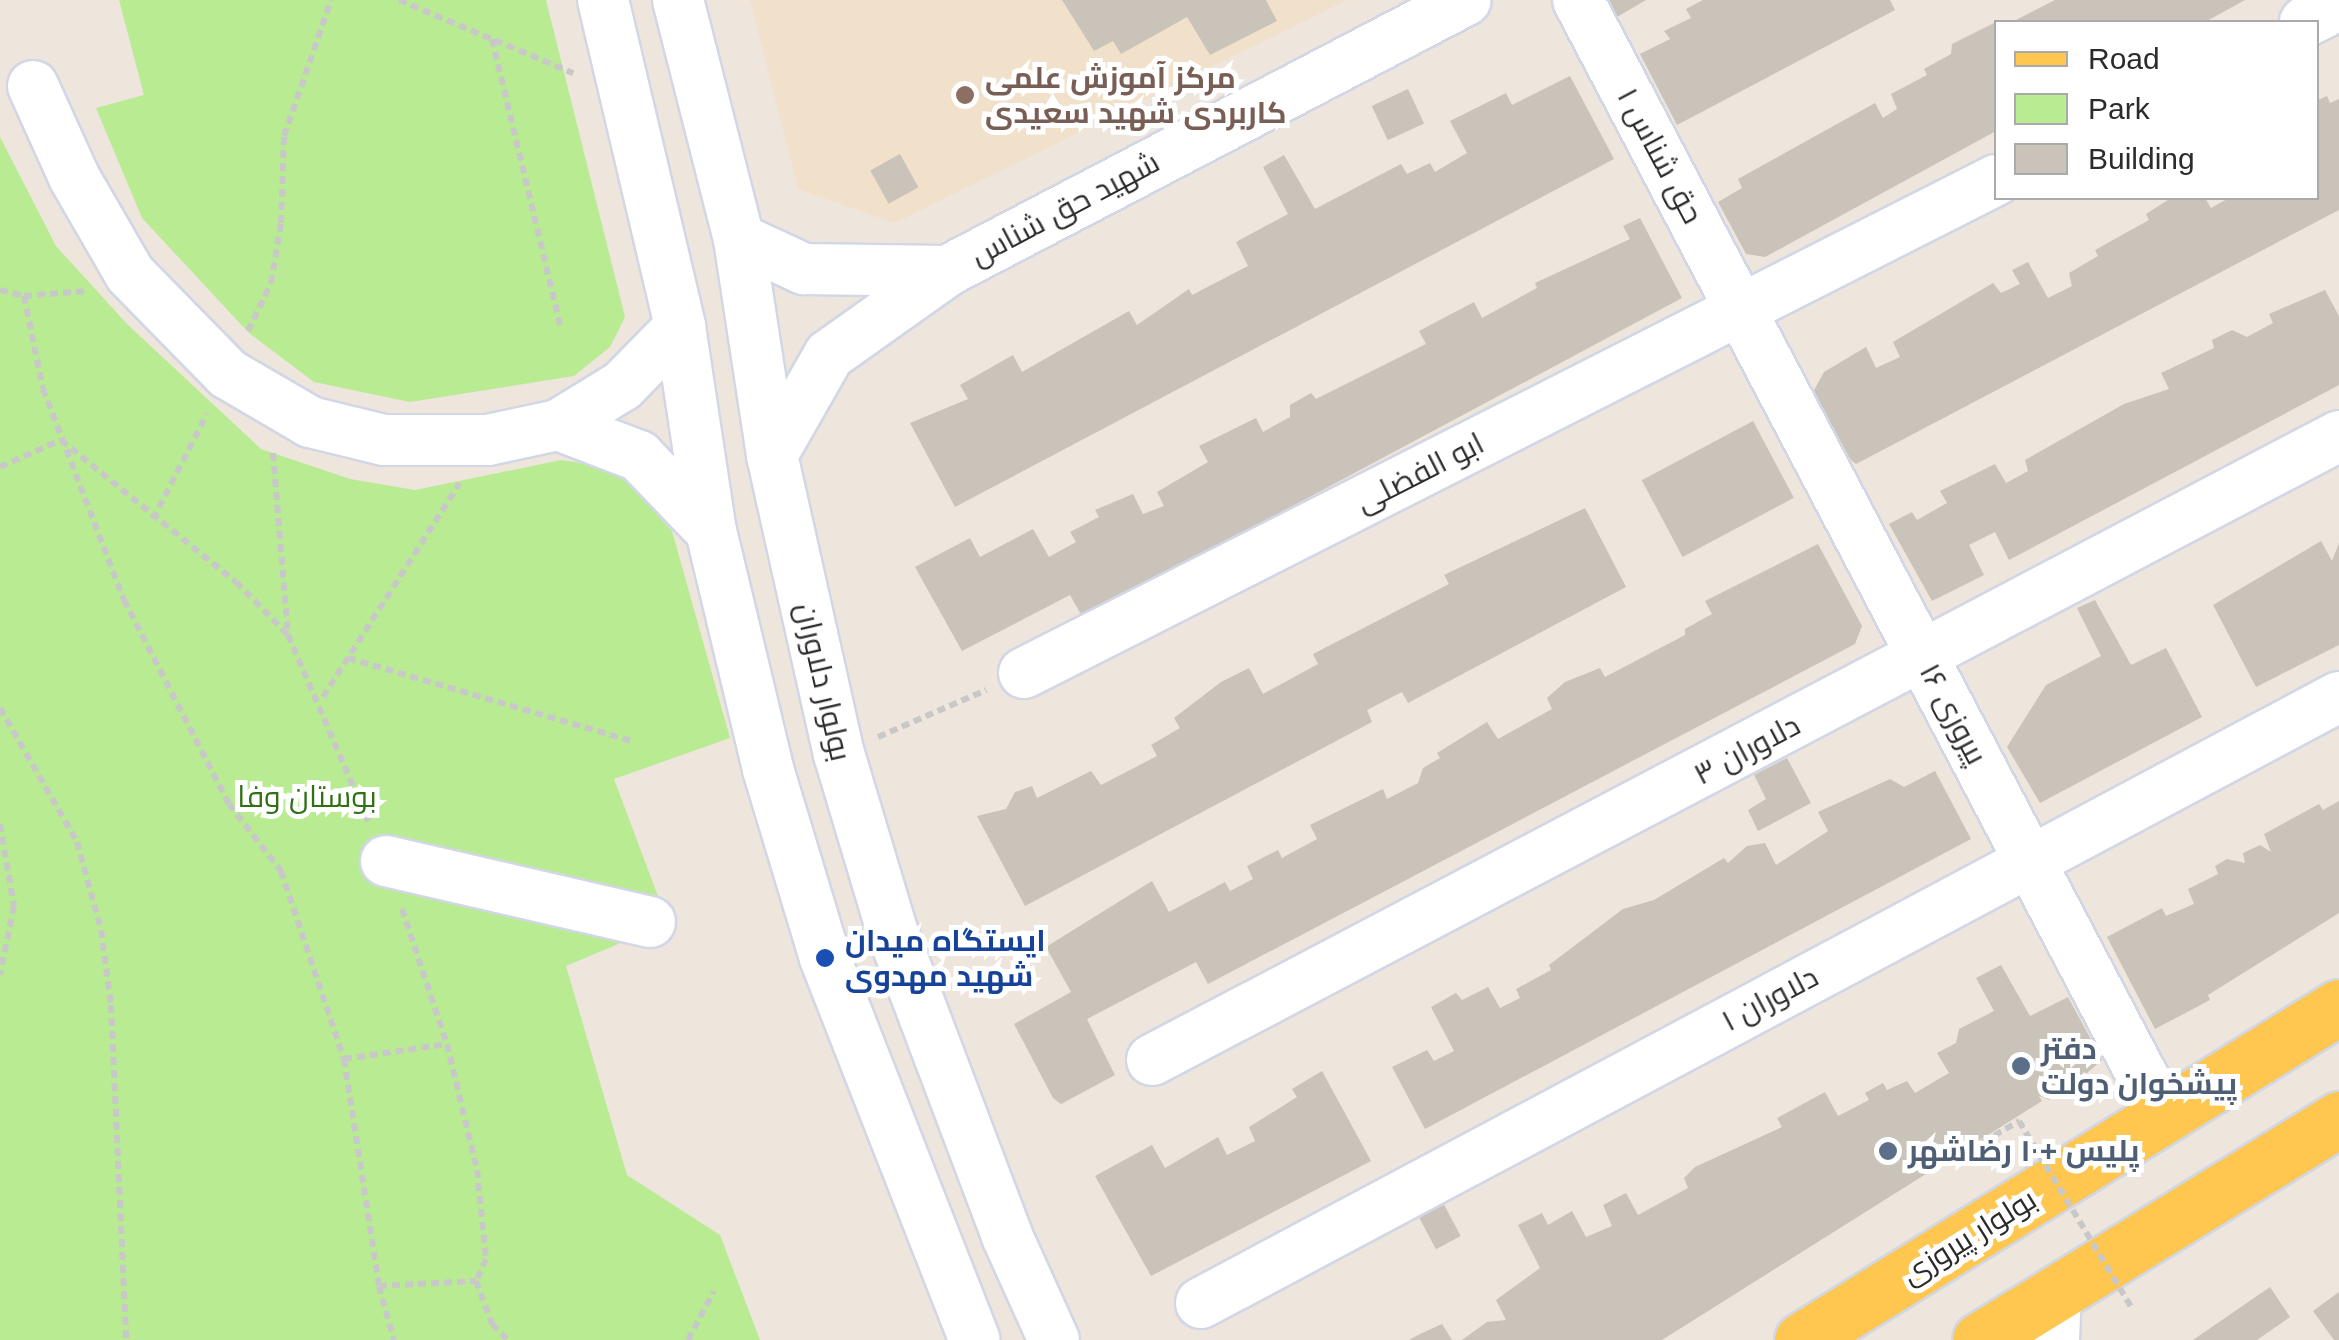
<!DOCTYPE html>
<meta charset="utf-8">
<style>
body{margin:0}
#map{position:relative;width:2339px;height:1340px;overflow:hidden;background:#eee5dc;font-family:Arial,Cairo,sans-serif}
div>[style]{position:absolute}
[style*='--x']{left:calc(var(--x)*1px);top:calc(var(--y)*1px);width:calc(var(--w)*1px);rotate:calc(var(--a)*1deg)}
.education>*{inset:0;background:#f2e1ca}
.green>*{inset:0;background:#b9eb93}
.building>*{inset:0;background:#c9c3ba;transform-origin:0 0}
.path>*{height:6px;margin-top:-3px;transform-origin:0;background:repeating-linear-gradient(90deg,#c8c8c8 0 8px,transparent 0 13px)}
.roads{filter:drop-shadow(2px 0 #d1d7e5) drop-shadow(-2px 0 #d1d7e5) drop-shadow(0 2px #d1d7e5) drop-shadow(0 -2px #d1d7e5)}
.minor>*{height:50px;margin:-25px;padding:0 25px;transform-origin:25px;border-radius:25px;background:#fff}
.major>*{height:55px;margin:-27.5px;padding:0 27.5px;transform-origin:27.5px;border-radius:27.5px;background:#ffc650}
.path-bridge>*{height:6px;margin-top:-3px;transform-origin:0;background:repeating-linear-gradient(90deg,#c8c8c8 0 8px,transparent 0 13px)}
.dots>*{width:28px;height:28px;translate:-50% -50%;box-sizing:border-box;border:5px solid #fff;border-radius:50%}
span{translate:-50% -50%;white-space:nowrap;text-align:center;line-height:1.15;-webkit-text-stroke:10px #fff;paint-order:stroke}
.education-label{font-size:30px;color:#785e54;font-weight:700}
.left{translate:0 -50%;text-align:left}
.street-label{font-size:30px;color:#2b2b2b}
.park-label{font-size:30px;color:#2f7113}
.transit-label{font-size:30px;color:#164399;font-weight:700}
.service-label{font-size:30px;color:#4e5e75;font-weight:700}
.legend{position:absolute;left:1994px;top:20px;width:325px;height:180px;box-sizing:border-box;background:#fff;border:2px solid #aaa;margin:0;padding:12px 18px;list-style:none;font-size:30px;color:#2b2b2b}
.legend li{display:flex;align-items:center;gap:20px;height:50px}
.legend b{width:50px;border:2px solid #aaa}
</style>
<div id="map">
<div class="education">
<div style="clip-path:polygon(750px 0,1347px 0,895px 223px,798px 189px)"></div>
</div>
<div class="green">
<div style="clip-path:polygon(119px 0,546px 0,625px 317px,610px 347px,574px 376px,410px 402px,314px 382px,249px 333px,142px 218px,96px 108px,144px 95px)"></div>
<div style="clip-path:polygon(0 137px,56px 246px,127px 324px,261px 449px,350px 479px,415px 490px,561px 460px,614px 468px,672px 531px,730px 738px,614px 779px,668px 923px,566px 966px,627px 1175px,720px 1235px,760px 1340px,0 1340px)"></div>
</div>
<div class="building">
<div style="clip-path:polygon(1062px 0,1266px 0,1277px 21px,1210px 55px,1187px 17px,1121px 54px,1113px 41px,1094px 51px)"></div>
<div style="clip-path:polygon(1609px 0,1646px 0,1617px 17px)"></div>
<div style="clip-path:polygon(1703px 0,1890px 0,1895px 10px,1677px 125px,1640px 54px,1670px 39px,1664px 31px,1691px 18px,1686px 9px)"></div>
<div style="clip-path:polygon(2055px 0,2245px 0,2205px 22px,2012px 22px)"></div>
<div style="clip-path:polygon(1996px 22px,1996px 131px,1765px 257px,1746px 254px,1718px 202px,1742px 188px,1738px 179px,1875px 103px,1883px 118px,1897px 109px,1891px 94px,1927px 75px,1924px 69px,1951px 54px,1952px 44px)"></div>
<div style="clip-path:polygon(1570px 76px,1614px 159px,955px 507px,910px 423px,968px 399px,960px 385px,1013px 355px,1022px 372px,1129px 311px,1137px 325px,1189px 289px,1192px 295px,1248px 266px,1236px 242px,1288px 214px,1263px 167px,1284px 155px,1315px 209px,1401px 164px,1407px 174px,1430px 163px,1435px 172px,1467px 153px,1450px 121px,1506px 93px,1512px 105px)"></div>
<div style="left:1408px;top:89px;width:38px;height:40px;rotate:65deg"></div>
<div style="clip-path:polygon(2327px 96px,2330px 103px,2339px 99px,2339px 210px,1856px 464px,1851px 460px,1813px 392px,1824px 372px,1866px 347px,1876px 368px,1900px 357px,1893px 342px,1993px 283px,2001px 293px,2020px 284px,2012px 270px,2028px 262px,2048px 298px,2072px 286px,2069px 273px,2098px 256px,2095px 250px,2149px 220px,2146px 214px,2171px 198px,2205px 198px,2211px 208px,2229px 198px,2316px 198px,2316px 101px)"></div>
<div style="left:900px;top:154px;width:38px;height:34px;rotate:61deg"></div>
<div style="clip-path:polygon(1640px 218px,1682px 298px,1083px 618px,1070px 595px,962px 651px,915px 567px,970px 538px,980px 557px,1033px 529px,1049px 557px,1076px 542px,1070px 532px,1099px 517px,1095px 510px,1133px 494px,1143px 514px,1164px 506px,1157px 492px,1208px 462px,1199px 446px,1256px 418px,1263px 432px,1290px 417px,1290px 405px,1311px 393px,1316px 399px,1426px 344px,1419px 331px,1474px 302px,1482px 318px,1537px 288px,1535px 283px,1630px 239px,1623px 226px)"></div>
<div style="clip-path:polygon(2325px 290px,2339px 316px,2339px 385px,2009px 560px,1995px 532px,1969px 545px,1984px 575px,1932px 601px,1889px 524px,1912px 512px,1917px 520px,1947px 503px,1940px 491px,1995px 464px,2006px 483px,2028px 471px,2025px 460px,2124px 404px,2169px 389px,2161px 373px,2214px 348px,2212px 340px,2232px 330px,2247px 337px,2273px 323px,2269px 314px)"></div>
<div style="left:1753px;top:421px;width:87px;height:126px;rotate:62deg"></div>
<div style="clip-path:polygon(1585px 508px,1626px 587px,1408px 703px,1402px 692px,1367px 710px,1372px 722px,1025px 906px,977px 816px,1006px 809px,1015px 792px,1032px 786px,1037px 798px,1091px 771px,1101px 785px,1130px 770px,1157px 756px,1151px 745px,1180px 728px,1174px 718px,1221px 682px,1249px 668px,1263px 694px,1318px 664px,1313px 654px,1449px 584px,1444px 575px)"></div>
<div style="clip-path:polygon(2321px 541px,2332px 561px,2339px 543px,2339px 645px,2256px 687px,2213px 605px)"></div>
<div style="clip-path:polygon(1818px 544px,1862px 626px,1855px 644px,1208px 984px,1196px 962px,1087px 1019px,1115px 1075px,1061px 1104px,1053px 1098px,1014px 1024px,1071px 992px,1046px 947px,1152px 881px,1169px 912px,1225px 882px,1230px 891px,1253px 879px,1247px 866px,1278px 850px,1282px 858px,1317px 839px,1310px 825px,1383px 789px,1387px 799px,1418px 783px,1423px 768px,1440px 758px,1437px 753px,1487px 722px,1498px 739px,1552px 709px,1547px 698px,1565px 682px,1600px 668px,1605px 677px,1685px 635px,1685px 629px,1712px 614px,1705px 601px)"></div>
<div style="clip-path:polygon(2095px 600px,2131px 665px,2166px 648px,2202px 717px,2040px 803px,2007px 747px,2046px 685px,2101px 656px,2077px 608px)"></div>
<div style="clip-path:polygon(1787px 758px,1811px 803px,1758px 831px,1748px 810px,1766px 799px,1754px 775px)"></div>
<div style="clip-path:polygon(1935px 771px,1971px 839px,1425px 1129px,1392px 1067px,1427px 1050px,1434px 1061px,1454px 1051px,1431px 1007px,1456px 993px,1462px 1000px,1488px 987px,1500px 1008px,1520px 998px,1516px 989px,1551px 970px,1549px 965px,1623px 909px,1654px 900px,1724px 858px,1728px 863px,1747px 846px,1765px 843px,1776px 865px,1828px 831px,1818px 812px,1890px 779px,1904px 787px)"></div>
<div style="clip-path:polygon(2339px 801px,2339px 913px,2208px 995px,2210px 1000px,2155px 1029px,2107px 937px,2162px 908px,2166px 916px,2194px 904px,2188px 889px,2218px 874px,2215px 866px,2227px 859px,2245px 863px,2243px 853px,2260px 845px,2271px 852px,2264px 834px,2319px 804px,2323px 810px)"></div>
<div style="clip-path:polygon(2001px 965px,2030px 1016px,2068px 997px,2102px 1060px,2079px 1080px,2064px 1083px,2049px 1100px,2039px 1096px,2042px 1101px,1662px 1340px,1462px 1340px,1487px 1322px,1506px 1320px,1496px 1300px,1540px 1268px,1518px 1225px,1542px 1213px,1548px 1225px,1572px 1211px,1586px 1237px,1612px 1226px,1603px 1205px,1626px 1193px,1638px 1215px,1688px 1188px,1684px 1178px,1695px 1167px,1782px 1127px,1777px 1118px,1825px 1092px,1838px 1116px,1869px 1100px,1865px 1093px,1883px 1083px,1887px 1090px,1907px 1081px,1915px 1093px,1949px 1073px,1937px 1053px,1956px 1043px,1959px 1029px,1994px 1011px,1976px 978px)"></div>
<div style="clip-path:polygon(1322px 1071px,1371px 1161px,1151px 1276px,1095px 1176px,1152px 1145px,1165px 1168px,1218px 1137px,1227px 1155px,1255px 1141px,1249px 1127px,1297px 1097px,1292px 1089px)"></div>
<div style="left:1441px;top:1199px;width:42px;height:28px;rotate:62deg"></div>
<div style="clip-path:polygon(2270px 1287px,2290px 1317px,2257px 1340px,2193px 1340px)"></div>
<div style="clip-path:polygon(2339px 1292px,2339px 1340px,2334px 1340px,2313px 1311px)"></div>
<div style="clip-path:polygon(1442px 1324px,1452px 1340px,1409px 1340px,1420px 1334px)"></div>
</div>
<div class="path">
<div style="--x:399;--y:0;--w:189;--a:22.8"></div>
<div style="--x:492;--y:39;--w:294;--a:76.6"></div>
<div style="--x:0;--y:290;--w:25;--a:14"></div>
<div style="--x:24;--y:296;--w:63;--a:-4.5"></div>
<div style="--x:24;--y:296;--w:95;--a:78.5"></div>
<div style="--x:43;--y:389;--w:226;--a:69"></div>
<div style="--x:124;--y:600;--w:229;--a:62.8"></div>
<div style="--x:229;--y:804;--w:85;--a:52.2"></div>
<div style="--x:281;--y:871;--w:198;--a:71.5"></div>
<div style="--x:344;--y:1059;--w:230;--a:81.2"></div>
<div style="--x:379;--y:1286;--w:56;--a:74.5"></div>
<div style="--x:248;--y:331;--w:53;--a:-64.4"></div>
<div style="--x:271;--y:283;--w:61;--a:-80.5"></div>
<div style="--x:281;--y:223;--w:87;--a:-88"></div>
<div style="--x:284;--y:136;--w:144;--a:-70.9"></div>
<div style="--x:273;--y:453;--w:183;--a:85.3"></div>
<div style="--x:0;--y:467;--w:67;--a:-23.9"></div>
<div style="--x:61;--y:440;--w:225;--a:39.1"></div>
<div style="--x:236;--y:582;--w:74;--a:45.5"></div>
<div style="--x:288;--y:635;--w:205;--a:66.7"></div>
<div style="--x:153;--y:519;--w:118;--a:-62.8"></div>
<div style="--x:348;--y:658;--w:295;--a:16.3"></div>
<div style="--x:323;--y:697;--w:254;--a:-57.4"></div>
<div style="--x:0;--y:708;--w:155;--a:60.1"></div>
<div style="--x:77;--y:842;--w:91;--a:74.7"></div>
<div style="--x:101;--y:930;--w:76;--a:82.4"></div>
<div style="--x:111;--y:1005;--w:335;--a:87.4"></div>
<div style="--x:878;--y:737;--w:118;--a:-23.5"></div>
<div style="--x:0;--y:824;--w:83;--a:80.3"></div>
<div style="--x:14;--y:906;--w:70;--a:101.5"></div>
<div style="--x:402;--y:909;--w:142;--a:71.6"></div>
<div style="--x:447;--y:1044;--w:130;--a:76.6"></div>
<div style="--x:477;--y:1170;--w:89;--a:84.2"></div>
<div style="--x:486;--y:1259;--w:24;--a:114"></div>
<div style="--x:476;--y:1281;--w:46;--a:69.6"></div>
<div style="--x:492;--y:1324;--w:23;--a:45"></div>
<div style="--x:344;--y:1059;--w:104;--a:-8.3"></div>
<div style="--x:1998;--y:1161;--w:24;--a:-128"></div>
<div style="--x:1983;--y:1142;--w:42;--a:-30.3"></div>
<div style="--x:379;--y:1286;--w:97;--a:-3"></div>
<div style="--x:688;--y:1340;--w:55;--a:-62"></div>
</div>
<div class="roads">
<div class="minor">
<div style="--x:603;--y:0;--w:336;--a:76.7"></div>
<div style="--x:680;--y:327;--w:206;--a:81.4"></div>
<div style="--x:711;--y:531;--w:245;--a:76.5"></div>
<div style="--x:768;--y:769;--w:197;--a:73.2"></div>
<div style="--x:825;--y:958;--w:410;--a:68.6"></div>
<div style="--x:678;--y:0;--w:247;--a:75.7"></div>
<div style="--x:739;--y:239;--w:219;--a:81.3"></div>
<div style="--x:772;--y:455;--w:306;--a:77.4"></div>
<div style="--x:839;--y:754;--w:185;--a:73.3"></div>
<div style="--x:892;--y:931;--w:326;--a:69.3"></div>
<div style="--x:1007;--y:1236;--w:114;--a:65.7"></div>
<div style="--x:1578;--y:0;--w:1261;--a:62.32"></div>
<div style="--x:2305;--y:22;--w:38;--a:-27"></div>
<div style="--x:33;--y:86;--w:100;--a:65.7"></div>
<div style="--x:74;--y:177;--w:112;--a:60"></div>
<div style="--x:130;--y:274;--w:140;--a:45.6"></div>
<div style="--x:228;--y:374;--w:95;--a:30.3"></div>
<div style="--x:310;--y:422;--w:76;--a:13.7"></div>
<div style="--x:384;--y:440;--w:104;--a:0"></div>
<div style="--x:488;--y:440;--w:72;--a:-12.1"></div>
<div style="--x:558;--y:425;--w:75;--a:-31.4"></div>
<div style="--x:622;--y:386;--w:83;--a:-45.5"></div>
<div style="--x:739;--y:239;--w:72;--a:24.8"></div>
<div style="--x:804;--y:269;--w:143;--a:0.8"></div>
<div style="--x:558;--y:425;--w:87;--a:20.9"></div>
<div style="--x:639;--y:456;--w:104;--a:46.2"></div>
<div style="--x:772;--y:455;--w:115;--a:-60.3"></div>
<div style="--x:829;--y:355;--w:145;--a:-35.4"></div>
<div style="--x:947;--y:271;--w:585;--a:-27.57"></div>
<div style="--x:1024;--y:673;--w:1090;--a:-26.89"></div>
<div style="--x:386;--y:861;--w:271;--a:13"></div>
<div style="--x:1152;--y:1060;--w:1341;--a:-27.73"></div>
<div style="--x:1201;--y:1303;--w:1289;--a:-28.04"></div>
<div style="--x:2054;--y:1340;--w:47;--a:-87.6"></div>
</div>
<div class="major">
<div style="--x:1802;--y:1340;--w:632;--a:-31.8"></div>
<div style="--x:1980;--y:1340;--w:422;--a:-31.6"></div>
</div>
</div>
<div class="path-bridge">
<div style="--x:2019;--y:1121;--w:217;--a:58.9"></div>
</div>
<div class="dots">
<div style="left:965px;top:95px;background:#8d6e63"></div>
<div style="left:825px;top:958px;background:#1a4fb4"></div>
<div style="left:2021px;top:1066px;background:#5c6f8a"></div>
<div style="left:1888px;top:1151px;background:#5c6f8a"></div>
</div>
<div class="education-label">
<span class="left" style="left:985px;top:95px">مرکز آموزش علمی<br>کاربردی شهید سعیدی</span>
</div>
<div class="street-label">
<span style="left:1660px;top:156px;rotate:62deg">حق شناس ۱</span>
<span style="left:1065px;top:209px;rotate:-28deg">شهید حق شناس</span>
<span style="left:1420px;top:473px;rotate:-27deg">ابو الفضلی</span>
<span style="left:823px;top:682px;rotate:77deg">بولوار دلاوران</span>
<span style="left:1953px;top:714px;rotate:62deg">پیروزی ۱۶</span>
<span style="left:1747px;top:750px;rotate:-28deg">دلاوران ۳</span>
<span style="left:1770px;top:999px;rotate:-28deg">دلاوران ۱</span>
<span style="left:1969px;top:1237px;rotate:-32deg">بولوار پیروزی</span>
</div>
<div class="park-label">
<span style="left:307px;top:797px">بوستان وفا</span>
</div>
<div class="transit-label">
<span class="left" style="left:845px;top:958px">ایستگاه میدان<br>شهید مهدوی</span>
</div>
<div class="service-label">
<span class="left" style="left:2041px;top:1066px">دفتر<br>پیشخوان دولت</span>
<span class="left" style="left:1908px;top:1151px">پلیس +۱۰ رضاشهر</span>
</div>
<ul class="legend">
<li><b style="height:12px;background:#ffc650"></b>Road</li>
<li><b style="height:28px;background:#b9eb93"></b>Park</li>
<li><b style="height:28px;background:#c9c3ba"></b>Building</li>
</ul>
</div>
